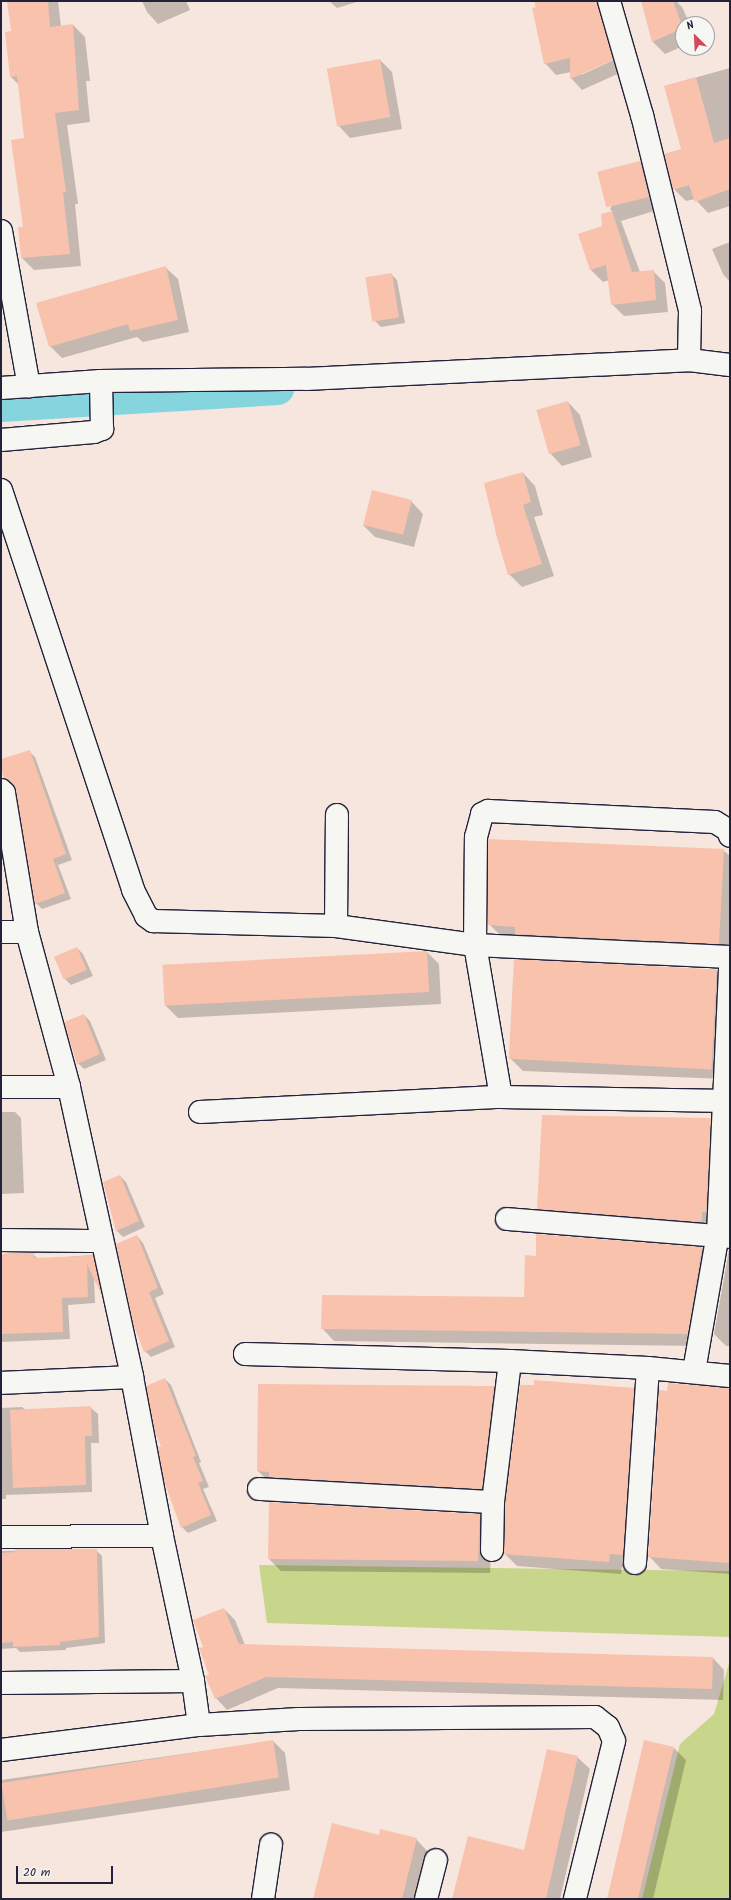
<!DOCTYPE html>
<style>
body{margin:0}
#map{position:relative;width:731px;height:1900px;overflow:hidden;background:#f7e6dd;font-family:Kalam,sans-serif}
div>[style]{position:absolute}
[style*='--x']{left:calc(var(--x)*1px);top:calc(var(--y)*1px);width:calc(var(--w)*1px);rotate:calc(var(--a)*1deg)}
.green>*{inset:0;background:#c7d68a}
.shadow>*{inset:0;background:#0003}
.canal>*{height:34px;margin:-17px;padding:0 17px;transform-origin:17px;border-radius:17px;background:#85d5df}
.building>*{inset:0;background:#f9c2ad;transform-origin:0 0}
.roads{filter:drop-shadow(1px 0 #22223b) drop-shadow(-1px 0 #22223b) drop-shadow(0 1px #22223b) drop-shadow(0 -1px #22223b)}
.minor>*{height:22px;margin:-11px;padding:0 11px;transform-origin:11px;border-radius:11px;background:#f6f6f2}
span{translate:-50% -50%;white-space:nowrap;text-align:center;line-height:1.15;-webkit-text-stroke:3px #f6f6f2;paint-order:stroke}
.frame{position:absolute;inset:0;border:2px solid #22223b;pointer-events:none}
.north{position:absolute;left:675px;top:16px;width:40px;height:40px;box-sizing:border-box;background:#f6f6f2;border:1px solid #a1a1a9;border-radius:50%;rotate:336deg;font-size:11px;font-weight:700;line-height:16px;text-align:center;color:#22223b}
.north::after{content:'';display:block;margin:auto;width:14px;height:18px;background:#d1495b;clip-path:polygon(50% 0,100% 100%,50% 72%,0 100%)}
.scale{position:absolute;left:16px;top:1866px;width:97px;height:18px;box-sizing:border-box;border:2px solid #22223b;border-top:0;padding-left:5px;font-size:12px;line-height:14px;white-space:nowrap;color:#22223b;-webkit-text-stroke:3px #f6f6f2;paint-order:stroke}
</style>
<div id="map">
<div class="green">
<div style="clip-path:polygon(259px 1565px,730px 1571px,730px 1637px,267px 1623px)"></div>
<div style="clip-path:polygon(730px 1660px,730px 1899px,642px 1899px,680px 1744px,714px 1714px)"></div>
</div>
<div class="shadow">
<div style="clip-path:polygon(8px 1px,58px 1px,61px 27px,73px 25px,85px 37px,90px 81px,86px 81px,90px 122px,67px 125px,78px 204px,75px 204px,81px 266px,34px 270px,22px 258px,25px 139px,19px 85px,11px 77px,12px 32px)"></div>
<div style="clip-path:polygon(142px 1px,186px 1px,190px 10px,158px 24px,147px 12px)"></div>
<div style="clip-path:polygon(329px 1px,360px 1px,337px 8px)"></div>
<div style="clip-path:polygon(evenodd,535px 1px,600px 1px,624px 71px,582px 90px,571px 78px,571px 72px,556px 75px,545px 63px,535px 1px,617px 57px,618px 58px,581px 75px,581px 73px,617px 57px)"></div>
<div style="clip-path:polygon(657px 1px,676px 1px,682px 7px,690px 24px,683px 24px,683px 46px,665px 54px,653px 42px,644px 7px)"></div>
<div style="clip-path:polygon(380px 60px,392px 72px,402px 129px,350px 138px,338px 125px)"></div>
<div style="clip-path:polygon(730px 68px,730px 206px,708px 213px,695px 199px,686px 201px,674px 189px,682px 149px,665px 86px)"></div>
<div style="clip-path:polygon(640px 162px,652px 174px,661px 209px,621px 221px,640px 272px,653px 271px,665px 283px,668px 312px,624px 316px,612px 304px,609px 280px,603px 282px,591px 270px,603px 227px,602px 214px,613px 212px,610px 209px)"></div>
<div style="clip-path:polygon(730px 242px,730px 280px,729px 281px,723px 274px,712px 249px)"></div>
<div style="clip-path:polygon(165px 267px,178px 279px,189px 332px,143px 342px,137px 337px,62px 358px,50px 346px)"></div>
<div style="clip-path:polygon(391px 274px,397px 280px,405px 323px,381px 327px,375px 321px)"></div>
<div style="clip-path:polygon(568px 402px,580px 415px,592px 457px,562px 466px,550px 453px)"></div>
<div style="clip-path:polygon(523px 473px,535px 486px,543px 515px,534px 517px,554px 576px,522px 587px,509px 574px)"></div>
<div style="clip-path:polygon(411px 501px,423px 514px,414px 547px,375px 537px,363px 525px)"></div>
<div style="clip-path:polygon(29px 751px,35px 757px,72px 860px,58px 865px,71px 899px,42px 909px,36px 903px,17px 791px,5px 778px,1px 765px,1px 760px)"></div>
<div style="clip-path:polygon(723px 850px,730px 856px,730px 957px,503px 938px,489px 924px)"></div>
<div style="clip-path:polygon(77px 948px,83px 954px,93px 976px,71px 985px,65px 979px)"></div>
<div style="clip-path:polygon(427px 952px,439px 964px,441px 1004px,178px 1018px,165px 1005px)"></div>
<div style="clip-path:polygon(515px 960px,717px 970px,729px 982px,725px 1079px,523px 1071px,510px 1058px)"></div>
<div style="clip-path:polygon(84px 1015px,90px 1021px,106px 1060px,84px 1069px,78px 1063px)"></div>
<div style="clip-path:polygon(1px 1112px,15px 1112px,21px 1118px,24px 1193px,1px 1194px)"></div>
<div style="clip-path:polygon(710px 1119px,723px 1132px,718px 1234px,551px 1221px,538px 1209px)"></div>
<div style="clip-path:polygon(120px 1176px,126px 1182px,145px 1227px,123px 1237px,117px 1231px,104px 1183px)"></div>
<div style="clip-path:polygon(537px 1235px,703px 1248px,715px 1261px,700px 1346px,334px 1341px,322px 1328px,525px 1298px,537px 1257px)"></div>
<div style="clip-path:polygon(137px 1236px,143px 1243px,164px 1294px,155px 1298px,175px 1347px,151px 1357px,145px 1351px)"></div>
<div style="clip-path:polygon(729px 1250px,730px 1250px,730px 1346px,726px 1346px,714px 1334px)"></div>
<div style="clip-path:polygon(33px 1254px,38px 1259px,92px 1255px,99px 1262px,107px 1301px,94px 1276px,95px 1303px,68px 1305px,70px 1339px,1px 1342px,1px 1257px)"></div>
<div style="clip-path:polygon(165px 1379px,171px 1385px,201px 1462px,199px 1463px,209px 1487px,203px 1489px,217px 1521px,188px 1533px,182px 1527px,162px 1446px)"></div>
<div style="clip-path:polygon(259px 1385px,494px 1387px,506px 1399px,494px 1501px,270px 1483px,258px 1471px)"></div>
<div style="clip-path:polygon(730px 1388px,730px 1574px,661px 1569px,649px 1556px,668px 1392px)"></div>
<div style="clip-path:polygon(634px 1389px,646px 1402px,635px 1566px,622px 1566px,621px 1574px,517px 1566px,505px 1554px)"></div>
<div style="clip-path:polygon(22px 1407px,26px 1410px,91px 1408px,98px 1414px,99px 1443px,91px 1443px,92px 1492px,6px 1495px,6px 1499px,1px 1499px,1px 1408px)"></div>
<div style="clip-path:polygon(480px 1515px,492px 1527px,490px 1573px,281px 1571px,269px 1559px)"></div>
<div style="clip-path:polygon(96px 1550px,102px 1556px,105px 1643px,66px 1648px,66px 1650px,20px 1652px,16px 1648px,1px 1649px,1px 1551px)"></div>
<div style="clip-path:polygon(224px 1609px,235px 1620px,245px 1645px,713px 1658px,724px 1670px,723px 1700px,278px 1688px,227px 1710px,216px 1698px,204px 1647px)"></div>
<div style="clip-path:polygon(273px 1741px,285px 1753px,290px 1790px,1px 1832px,1px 1780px)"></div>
<div style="clip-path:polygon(674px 1748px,686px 1760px,653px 1899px,608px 1899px)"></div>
<div style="clip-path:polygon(577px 1757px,590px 1769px,560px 1899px,453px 1899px,525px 1851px)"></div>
<div style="clip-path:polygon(379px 1836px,416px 1839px,428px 1852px,417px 1899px,314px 1899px)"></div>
</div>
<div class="canal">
<div style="--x:1;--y:405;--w:277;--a:-3.5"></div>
</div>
<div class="building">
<div style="clip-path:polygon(7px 1px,48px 1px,50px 27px,73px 24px,79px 110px,55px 113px,66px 192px,63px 192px,70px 254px,21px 258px,18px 227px,23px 227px,11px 140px,24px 138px,17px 76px,10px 77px,5px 32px,11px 31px)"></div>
<div style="clip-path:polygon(534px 1px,597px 1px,613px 60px,570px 79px,570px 58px,544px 64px,532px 8px,536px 7px)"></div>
<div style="clip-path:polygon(641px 1px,673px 1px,683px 28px,652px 42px)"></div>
<div style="left:380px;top:59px;width:59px;height:54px;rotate:80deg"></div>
<div style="clip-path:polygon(696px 77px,714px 143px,730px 138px,730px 189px,695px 202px,689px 185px,673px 190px,664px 154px,681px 149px,664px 86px)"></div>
<div style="left:640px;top:161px;width:37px;height:44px;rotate:76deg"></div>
<div style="clip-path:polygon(612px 211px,632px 272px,654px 270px,656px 300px,611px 305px,606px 265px,590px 270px,578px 234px,602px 226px,601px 214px)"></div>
<div style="clip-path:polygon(166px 266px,178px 320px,130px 331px,128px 324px,49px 347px,36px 303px)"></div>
<div style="left:392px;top:273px;width:45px;height:27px;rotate:81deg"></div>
<div style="left:568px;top:401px;width:46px;height:33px;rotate:74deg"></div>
<div style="clip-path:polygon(523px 472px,531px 502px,523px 505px,542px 564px,508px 575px,497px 538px,484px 483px)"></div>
<div style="left:372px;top:490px;width:41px;height:36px;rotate:14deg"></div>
<div style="clip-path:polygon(30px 750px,66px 854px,53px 859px,65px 893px,35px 904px,16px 791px,13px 784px,4px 778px,1px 768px,1px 759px)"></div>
<div style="clip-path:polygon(488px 839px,724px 849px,719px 944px,515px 934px,515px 927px,488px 925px)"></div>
<div style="left:77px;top:947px;width:25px;height:25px;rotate:67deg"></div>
<div style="left:427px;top:951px;width:41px;height:265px;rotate:87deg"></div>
<div style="left:514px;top:959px;width:203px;height:100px;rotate:3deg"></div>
<div style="clip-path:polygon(84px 1014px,100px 1054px,77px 1064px,64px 1022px)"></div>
<div style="clip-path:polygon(542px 1115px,711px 1118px,706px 1212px,702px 1212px,702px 1222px,537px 1209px)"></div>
<div style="clip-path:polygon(120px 1175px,139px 1221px,116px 1231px,103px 1182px)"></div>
<div style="clip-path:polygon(536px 1234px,702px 1247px,688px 1334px,321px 1329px,322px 1295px,524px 1297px,525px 1255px,536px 1256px)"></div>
<div style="clip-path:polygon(137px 1235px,158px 1288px,149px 1292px,169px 1341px,144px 1352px,134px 1326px,116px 1244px)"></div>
<div style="clip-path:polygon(8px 1253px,34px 1253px,34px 1258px,87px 1256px,93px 1254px,102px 1296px,87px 1264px,88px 1297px,62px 1298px,63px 1332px,1px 1334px,1px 1255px)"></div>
<div style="clip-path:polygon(165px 1378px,196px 1456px,193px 1457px,203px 1481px,198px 1483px,211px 1515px,181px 1528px,164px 1481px,158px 1447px,161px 1446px,155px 1432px,146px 1386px)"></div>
<div style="clip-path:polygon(534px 1380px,634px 1388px,623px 1555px,610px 1554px,609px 1562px,503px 1554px,505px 1503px,520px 1385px,534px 1385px)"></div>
<div style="clip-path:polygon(668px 1383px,730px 1388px,730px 1563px,648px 1557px,659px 1390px,667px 1391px)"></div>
<div style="clip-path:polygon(258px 1384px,494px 1386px,482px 1489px,269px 1477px,269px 1472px,257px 1471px)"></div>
<div style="clip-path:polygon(91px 1406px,92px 1436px,85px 1436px,86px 1485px,13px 1488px,10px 1410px)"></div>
<div style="clip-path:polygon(269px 1502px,480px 1514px,478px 1561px,268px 1559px)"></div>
<div style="clip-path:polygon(15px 1549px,97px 1549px,99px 1637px,60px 1642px,60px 1645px,13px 1647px,13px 1642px,1px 1643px,1px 1553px,15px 1552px)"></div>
<div style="clip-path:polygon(224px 1608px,239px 1644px,713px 1657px,712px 1689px,266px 1677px,215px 1699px,205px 1676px,209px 1675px,199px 1648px,203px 1647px,193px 1620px)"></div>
<div style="left:273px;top:1740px;width:38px;height:275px;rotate:81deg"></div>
<div style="clip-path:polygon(644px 1740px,674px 1747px,660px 1805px,638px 1899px,607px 1899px)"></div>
<div style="clip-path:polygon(547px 1749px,578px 1756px,546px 1899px,452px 1899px,468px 1836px,524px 1850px)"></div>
<div style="clip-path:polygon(332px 1823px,379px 1835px,380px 1829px,417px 1838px,402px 1899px,313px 1899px)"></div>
</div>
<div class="roads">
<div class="minor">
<div style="--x:609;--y:1;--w:119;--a:73.9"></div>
<div style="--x:642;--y:115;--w:202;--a:76.2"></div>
<div style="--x:690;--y:311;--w:49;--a:91.2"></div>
<div style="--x:1;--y:231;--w:158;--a:79.8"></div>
<div style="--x:1;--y:388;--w:100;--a:-4"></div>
<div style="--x:101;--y:381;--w:205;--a:-0.6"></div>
<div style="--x:306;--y:379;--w:383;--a:-2.8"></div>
<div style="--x:689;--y:360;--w:41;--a:7"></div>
<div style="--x:1;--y:440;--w:93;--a:-4.9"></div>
<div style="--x:94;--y:432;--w:9;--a:-21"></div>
<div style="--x:102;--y:429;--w:48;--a:-91.2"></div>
<div style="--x:1;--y:490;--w:421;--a:71.7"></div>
<div style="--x:133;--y:890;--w:29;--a:63"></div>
<div style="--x:146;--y:916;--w:9;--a:36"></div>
<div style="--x:153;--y:921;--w:183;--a:1.6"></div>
<div style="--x:336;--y:926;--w:140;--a:7.8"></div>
<div style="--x:475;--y:945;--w:255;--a:2.7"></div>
<div style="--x:1;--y:790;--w:4;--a:45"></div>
<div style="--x:4;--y:793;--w:141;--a:80.6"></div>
<div style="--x:27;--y:932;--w:161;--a:74.8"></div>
<div style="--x:69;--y:1087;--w:297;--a:77.7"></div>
<div style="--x:132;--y:1377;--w:162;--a:79.3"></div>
<div style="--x:162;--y:1536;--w:148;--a:77.9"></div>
<div style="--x:193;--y:1681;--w:44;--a:82.2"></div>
<div style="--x:336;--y:926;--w:111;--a:-89.5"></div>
<div style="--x:1;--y:932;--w:26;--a:0"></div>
<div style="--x:1;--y:1087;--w:68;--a:0"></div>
<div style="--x:501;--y:1097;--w:154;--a:-99.7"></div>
<div style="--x:475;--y:945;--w:108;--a:-89.5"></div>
<div style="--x:476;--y:837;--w:24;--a:-75"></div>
<div style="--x:482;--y:814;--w:7;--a:-27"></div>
<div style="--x:488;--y:811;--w:227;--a:2.8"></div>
<div style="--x:715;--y:822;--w:15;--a:32"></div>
<div style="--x:728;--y:830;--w:6;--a:72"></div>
<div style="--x:200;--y:1112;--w:301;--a:-2.9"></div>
<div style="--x:501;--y:1097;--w:229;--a:1"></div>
<div style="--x:507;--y:1219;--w:224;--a:4.6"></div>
<div style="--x:1;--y:1240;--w:101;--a:0.6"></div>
<div style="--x:245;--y:1354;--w:265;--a:1.5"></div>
<div style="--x:510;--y:1361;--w:138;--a:2.9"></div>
<div style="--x:648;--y:1368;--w:82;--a:5.6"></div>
<div style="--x:694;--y:1371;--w:139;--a:-80.1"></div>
<div style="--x:718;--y:1234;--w:267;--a:-87.4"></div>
<div style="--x:1;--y:1383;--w:131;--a:-2.6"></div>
<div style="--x:259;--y:1489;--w:234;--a:3.2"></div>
<div style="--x:1;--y:1537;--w:161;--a:-0.4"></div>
<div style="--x:492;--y:1550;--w:48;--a:-88.8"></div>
<div style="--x:493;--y:1502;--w:142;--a:-83.1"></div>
<div style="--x:635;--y:1563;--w:195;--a:-86.2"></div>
<div style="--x:1;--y:1683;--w:192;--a:-0.6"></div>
<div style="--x:1;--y:1750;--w:200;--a:-7.2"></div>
<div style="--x:199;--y:1725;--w:100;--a:-3.4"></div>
<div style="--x:299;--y:1719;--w:296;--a:-0.4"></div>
<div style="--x:595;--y:1717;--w:16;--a:38"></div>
<div style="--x:608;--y:1727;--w:15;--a:67"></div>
<div style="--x:614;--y:1741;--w:163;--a:103.9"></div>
<div style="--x:263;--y:1899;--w:55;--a:-81.6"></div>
<div style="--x:426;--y:1899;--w:40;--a:-75.6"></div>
</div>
</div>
<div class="frame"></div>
<div class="north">N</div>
<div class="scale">20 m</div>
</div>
